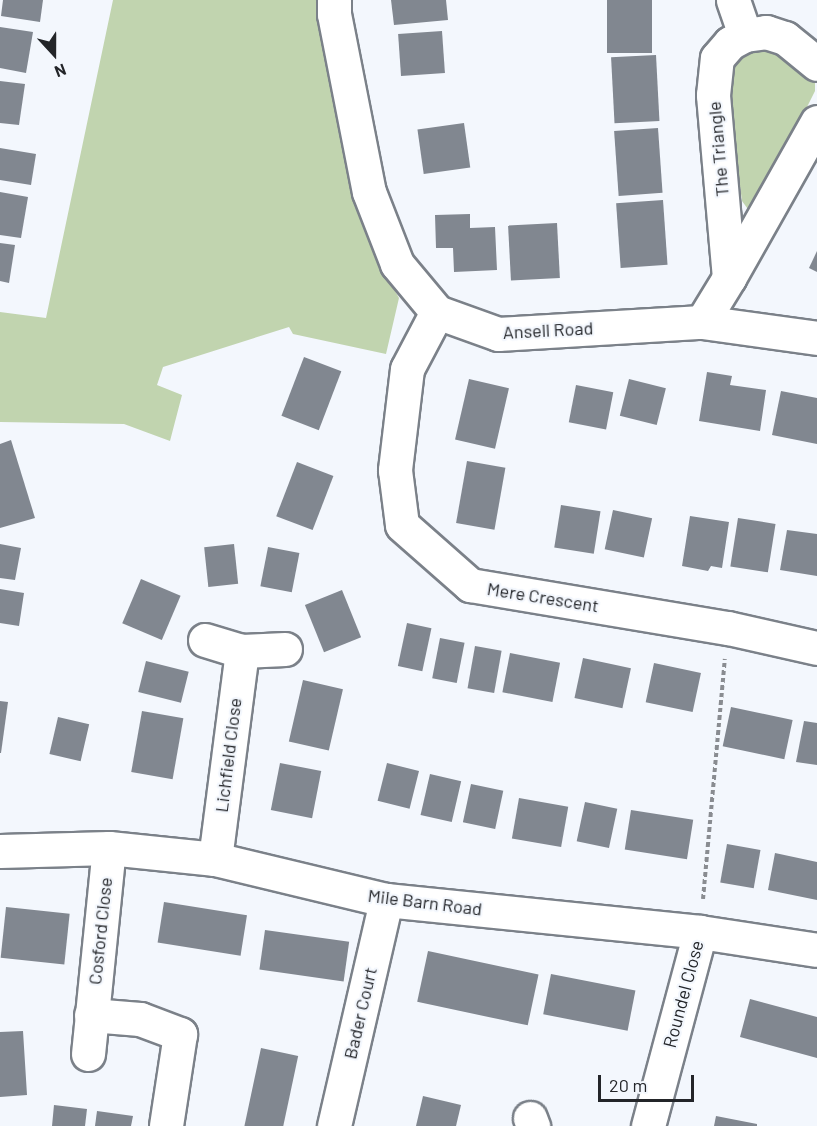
<!DOCTYPE html>
<style>
body{margin:0}
#map{position:relative;width:817px;height:1126px;overflow:hidden;background:#f3f7fd;font-family:Barlow,sans-serif}
div>[style]{position:absolute}
[style*='--x']{left:calc(var(--x)*1px);top:calc(var(--y)*1px);width:calc(var(--w)*1px);rotate:calc(var(--a)*1deg)}
.green>*{inset:0;background:#c1d4af}
.building>*{inset:0;background:#818790;transform-origin:0 0}
.path>*{height:4px;margin-top:-2px;transform-origin:0;background:repeating-linear-gradient(90deg,#898c91 0 4.5px,transparent 0 7.5px)}
.roads{filter:drop-shadow(2px 0 #7b8189) drop-shadow(-2px 0 #7b8189) drop-shadow(0 2px #7b8189) drop-shadow(0 -2px #7b8189)}
.minor>*{height:33px;margin:-16.5px;padding:0 16.5px;transform-origin:16.5px;border-radius:16.5px;background:#fff}
span{translate:-50% -50%;white-space:nowrap;text-align:center;line-height:1.15;-webkit-text-stroke:4.5px #f3f7fd;paint-order:stroke}
.street-label{font-size:18px;color:#232529}
.north{position:absolute;left:24px;top:24px;width:60px;height:60px;-webkit-text-stroke:4px #f3f7fd;paint-order:stroke;rotate:159deg;font-size:16px;font-weight:700;line-height:24px;text-align:center;color:#232529}
.north::after{content:'';display:block;margin:auto;width:21px;height:27px;background:#232529;clip-path:polygon(50% 0,100% 100%,50% 72%,0 100%)}
.scale{position:absolute;left:598px;top:1075px;width:96px;height:27px;box-sizing:border-box;border:3px solid #232529;border-top:0;padding-left:8px;font-size:18px;line-height:21px;white-space:nowrap;color:#232529;-webkit-text-stroke:4px #f3f7fd;paint-order:stroke}
</style>
<div id="map">
<div class="green">
<div style="clip-path:polygon(113px 0,320px 0,329px 55px,372px 249px,399px 298px,386px 354px,293px 334px,289px 327px,163px 367px,157px 385px,182px 395px,170px 441px,124px 424px,0 422px,0 312px,46px 318px)"></div>
<div style="clip-path:polygon(774px 44px,815px 77px,815px 91px,755px 211px,750px 212px,742px 201px,725px 73px,745px 48px)"></div>
</div>
<div class="building">
<div style="clip-path:polygon(3px 0,43px 0,40px 22px,1px 16px)"></div>
<div style="clip-path:polygon(391px 0,446px 0,448px 20px,394px 25px)"></div>
<div style="left:607px;top:0;width:45px;height:53px"></div>
<div style="clip-path:polygon(0 27px,33px 32px,26px 73px,0 68px)"></div>
<div style="left:442px;top:31px;width:42px;height:44px;rotate:86deg"></div>
<div style="left:656px;top:55px;width:66px;height:45px;rotate:87deg"></div>
<div style="clip-path:polygon(0 81px,25px 84px,19px 125px,0 123px)"></div>
<div style="left:464px;top:123px;width:45px;height:47px;rotate:82deg"></div>
<div style="left:658px;top:128px;width:65px;height:44px;rotate:86deg"></div>
<div style="clip-path:polygon(0 148px,36px 154px,31px 185px,0 180px)"></div>
<div style="clip-path:polygon(0 192px,28px 197px,21px 238px,0 235px)"></div>
<div style="left:663px;top:200px;width:65px;height:47px;rotate:86deg"></div>
<div style="clip-path:polygon(470px 214px,470px 228px,495px 227px,497px 270px,454px 272px,453px 248px,436px 248px,435px 215px)"></div>
<div style="left:557px;top:223px;width:55px;height:49px;rotate:87deg"></div>
<div style="clip-path:polygon(0 243px,15px 245px,9px 283px,0 281px)"></div>
<div style="clip-path:polygon(817px 251px,817px 272px,809px 268px)"></div>
<div style="left:304px;top:357px;width:40px;height:63px;rotate:21deg"></div>
<div style="clip-path:polygon(707px 372px,732px 376px,730px 385px,766px 390px,760px 431px,699px 421px)"></div>
<div style="left:469px;top:379px;width:41px;height:62px;rotate:13deg"></div>
<div style="left:629px;top:379px;width:38px;height:38px;rotate:14deg"></div>
<div style="left:576px;top:385px;width:38px;height:38px;rotate:11deg"></div>
<div style="clip-path:polygon(781px 391px,817px 398px,817px 444px,772px 435px)"></div>
<div style="clip-path:polygon(11px 440px,35px 518px,0 528px,0 444px)"></div>
<div style="left:467px;top:461px;width:39px;height:63px;rotate:10deg"></div>
<div style="left:297px;top:462px;width:39px;height:58px;rotate:21deg"></div>
<div style="left:561px;top:505px;width:40px;height:43px;rotate:9deg"></div>
<div style="left:613px;top:510px;width:40px;height:40px;rotate:12deg"></div>
<div style="clip-path:polygon(690px 516px,729px 522px,722px 568px,711px 566px,708px 571px,682px 566px)"></div>
<div style="left:738px;top:518px;width:38px;height:49px;rotate:9deg"></div>
<div style="clip-path:polygon(787px 530px,817px 534px,817px 576px,780px 570px)"></div>
<div style="clip-path:polygon(0 544px,21px 548px,15px 580px,0 578px)"></div>
<div style="left:234px;top:544px;width:40px;height:30px;rotate:84deg"></div>
<div style="left:268px;top:547px;width:32px;height:40px;rotate:11deg"></div>
<div style="left:141px;top:579px;width:43px;height:48px;rotate:23deg"></div>
<div style="clip-path:polygon(0 589px,24px 593px,19px 626px,0 623px)"></div>
<div style="left:342px;top:590px;width:51px;height:40px;rotate:68deg"></div>
<div style="left:407px;top:623px;width:25px;height:44px;rotate:12deg"></div>
<div style="left:440px;top:638px;width:25px;height:41px;rotate:11deg"></div>
<div style="left:475px;top:646px;width:27px;height:43px;rotate:10deg"></div>
<div style="left:510px;top:653px;width:51px;height:40px;rotate:11deg"></div>
<div style="left:583px;top:658px;width:49px;height:41px;rotate:12deg"></div>
<div style="left:146px;top:661px;width:44px;height:32px;rotate:14deg"></div>
<div style="left:654px;top:663px;width:48px;height:40px;rotate:12deg"></div>
<div style="left:303px;top:680px;width:41px;height:63px;rotate:13deg"></div>
<div style="clip-path:polygon(0 701px,8px 702px,1px 753px,0 753px)"></div>
<div style="left:731px;top:707px;width:63px;height:40px;rotate:12deg"></div>
<div style="left:142px;top:711px;width:42px;height:62px;rotate:10deg"></div>
<div style="left:58px;top:717px;width:32px;height:38px;rotate:13deg"></div>
<div style="clip-path:polygon(804px 721px,817px 723px,817px 765px,796px 762px)"></div>
<div style="left:280px;top:763px;width:42px;height:48px;rotate:11deg"></div>
<div style="left:387px;top:763px;width:33px;height:39px;rotate:14deg"></div>
<div style="left:430px;top:774px;width:32px;height:42px;rotate:13deg"></div>
<div style="left:471px;top:784px;width:33px;height:39px;rotate:12deg"></div>
<div style="left:519px;top:798px;width:50px;height:41px;rotate:10deg"></div>
<div style="left:585px;top:802px;width:33px;height:40px;rotate:12deg"></div>
<div style="left:631px;top:810px;width:63px;height:40px;rotate:9deg"></div>
<div style="left:727px;top:844px;width:34px;height:39px;rotate:10deg"></div>
<div style="clip-path:polygon(775px 853px,817px 862px,817px 900px,768px 890px)"></div>
<div style="left:164px;top:902px;width:84px;height:41px;rotate:9deg"></div>
<div style="left:6px;top:907px;width:64px;height:51px;rotate:6deg"></div>
<div style="left:265px;top:930px;width:85px;height:40px;rotate:8deg"></div>
<div style="left:428px;top:951px;width:113px;height:52px;rotate:12deg"></div>
<div style="left:551px;top:974px;width:86px;height:41px;rotate:11deg"></div>
<div style="clip-path:polygon(750px 999px,817px 1017px,817px 1058px,740px 1037px)"></div>
<div style="clip-path:polygon(23px 1031px,27px 1095px,0 1097px,0 1032px)"></div>
<div style="left:261px;top:1048px;width:38px;height:80px;rotate:12deg"></div>
<div style="clip-path:polygon(423px 1096px,461px 1105px,456px 1126px,416px 1126px)"></div>
<div style="clip-path:polygon(54px 1105px,87px 1109px,85px 1126px,52px 1126px)"></div>
<div style="clip-path:polygon(97px 1111px,133px 1116px,131px 1126px,95px 1126px)"></div>
<div style="clip-path:polygon(716px 1116px,757px 1124px,757px 1126px,714px 1126px)"></div>
</div>
<div class="path">
<div style="--x:703;--y:899;--w:241;--a:-84.8"></div>
</div>
<div class="roads">
<div class="minor">
<div style="--x:334;--y:0;--w:14;--a:90"></div>
<div style="--x:334;--y:14;--w:181;--a:78.9"></div>
<div style="--x:369;--y:192;--w:77;--a:68.7"></div>
<div style="--x:397;--y:264;--w:62;--a:50.2"></div>
<div style="--x:437;--y:312;--w:65;--a:19.8"></div>
<div style="--x:498;--y:334;--w:204;--a:-3.4"></div>
<div style="--x:702;--y:322;--w:116;--a:7.9"></div>
<div style="--x:745;--y:35;--w:21;--a:-8"></div>
<div style="--x:766;--y:32;--w:20;--a:18"></div>
<div style="--x:785;--y:38;--w:41;--a:39.1"></div>
<div style="--x:729;--y:278;--w:179;--a:-60.6"></div>
<div style="--x:437;--y:312;--w:64;--a:117.8"></div>
<div style="--x:407;--y:369;--w:102;--a:96.8"></div>
<div style="--x:395;--y:470;--w:55;--a:82.7"></div>
<div style="--x:402;--y:525;--w:91;--a:41.4"></div>
<div style="--x:470;--y:585;--w:262;--a:9.5"></div>
<div style="--x:728;--y:628;--w:91;--a:12.7"></div>
<div style="--x:702;--y:322;--w:52;--a:-58.5"></div>
<div style="--x:729;--y:278;--w:184;--a:-95"></div>
<div style="--x:713;--y:95;--w:37;--a:-84"></div>
<div style="--x:717;--y:58;--w:20;--a:-49"></div>
<div style="--x:730;--y:43;--w:17;--a:-28"></div>
<div style="--x:745;--y:35;--w:37;--a:-109"></div>
<div style="--x:205;--y:640;--w:39;--a:17"></div>
<div style="--x:242;--y:651;--w:43;--a:-2.7"></div>
<div style="--x:0;--y:851;--w:109;--a:-1.6"></div>
<div style="--x:109;--y:848;--w:107;--a:5.9"></div>
<div style="--x:215;--y:859;--w:176;--a:13.5"></div>
<div style="--x:386;--y:900;--w:316;--a:5.8"></div>
<div style="--x:700;--y:932;--w:118;--a:8.7"></div>
<div style="--x:215;--y:859;--w:210;--a:-82.6"></div>
<div style="--x:91;--y:1015;--w:49;--a:4.7"></div>
<div style="--x:140;--y:1019;--w:43;--a:20.6"></div>
<div style="--x:180;--y:1034;--w:93;--a:98.7"></div>
<div style="--x:88;--y:1054;--w:207;--a:-84.2"></div>
<div style="--x:530;--y:1118;--w:9;--a:69"></div>
<div style="--x:334;--y:1126;--w:232;--a:-77"></div>
<div style="--x:648;--y:1126;--w:201;--a:-75"></div>
</div>
</div>
<div class="street-label">
<span style="left:718px;top:149px;rotate:-95deg">The Triangle</span>
<span style="left:548px;top:330px;rotate:-3deg">Ansell Road</span>
<span style="left:543px;top:597px;rotate:9deg">Mere Crescent</span>
<span style="left:228px;top:755px;rotate:-83deg">Lichfield Close</span>
<span style="left:425px;top:902px;rotate:7deg">Mile Barn Road</span>
<span style="left:100px;top:931px;rotate:-84deg">Cosford Close</span>
<span style="left:683px;top:994px;rotate:-75deg">Roundel Close</span>
<span style="left:360px;top:1013px;rotate:-77deg">Bader Court</span>
</div>
<div class="north">N</div>
<div class="scale">20 m</div>
</div>
